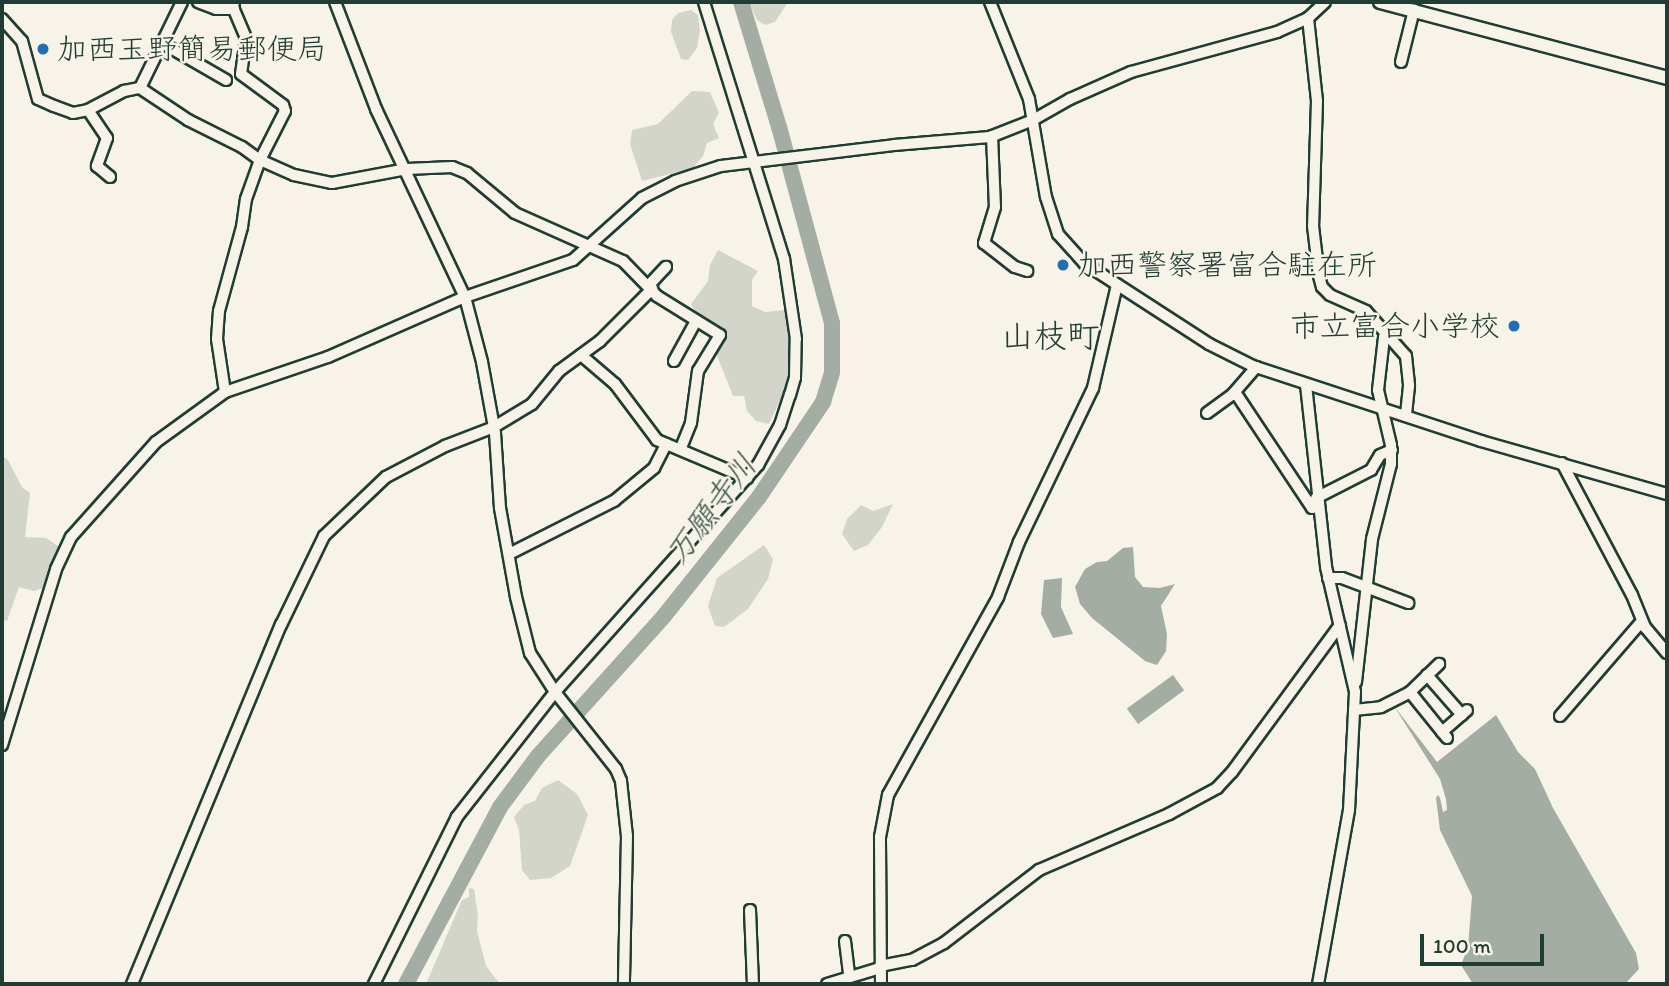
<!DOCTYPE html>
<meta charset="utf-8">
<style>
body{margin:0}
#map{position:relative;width:1669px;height:986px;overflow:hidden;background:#f7f3e8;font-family:Itim,"Klee One",sans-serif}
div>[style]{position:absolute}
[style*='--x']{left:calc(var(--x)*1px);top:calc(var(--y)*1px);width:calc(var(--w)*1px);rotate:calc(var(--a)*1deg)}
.green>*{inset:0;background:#d3d5ca}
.water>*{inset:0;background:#a4ada3;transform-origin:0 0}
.river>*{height:16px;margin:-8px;padding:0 8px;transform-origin:8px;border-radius:8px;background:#a4ada3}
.roads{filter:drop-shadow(2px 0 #1f3d34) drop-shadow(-2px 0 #1f3d34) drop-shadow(0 2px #1f3d34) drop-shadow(0 -2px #1f3d34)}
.minor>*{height:10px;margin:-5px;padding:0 5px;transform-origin:5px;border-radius:5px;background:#f7f3e8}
.major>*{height:12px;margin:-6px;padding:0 6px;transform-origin:6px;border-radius:6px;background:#f7f3e8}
.dots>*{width:19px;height:19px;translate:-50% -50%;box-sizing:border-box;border:4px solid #f7f3e8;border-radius:50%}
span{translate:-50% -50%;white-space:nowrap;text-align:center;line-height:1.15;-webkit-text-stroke:5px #f7f3e8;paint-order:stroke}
.poi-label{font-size:30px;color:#1f3d34}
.left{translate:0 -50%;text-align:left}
.right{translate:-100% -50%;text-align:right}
.water-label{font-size:32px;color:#405950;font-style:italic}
.quarter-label{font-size:33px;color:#1f3d34}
.frame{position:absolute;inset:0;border:4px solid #1f3d34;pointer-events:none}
.scale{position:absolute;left:1420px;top:934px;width:124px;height:32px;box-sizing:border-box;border:4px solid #1f3d34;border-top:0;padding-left:9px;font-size:21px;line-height:24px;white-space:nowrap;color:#1f3d34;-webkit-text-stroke:5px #f7f3e8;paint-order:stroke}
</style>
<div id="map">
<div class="green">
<div style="clip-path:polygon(749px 2px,788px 2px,775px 22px,765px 25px,757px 20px)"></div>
<div style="clip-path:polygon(691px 10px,698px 15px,700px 31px,697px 48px,688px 60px,681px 59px,671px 32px,672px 20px,678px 13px)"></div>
<div style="clip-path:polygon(692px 91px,710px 92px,719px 113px,713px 124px,719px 138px,707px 143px,703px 156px,693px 168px,642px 181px,630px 144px,632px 130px,658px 124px)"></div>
<div style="clip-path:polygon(718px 250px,758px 271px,752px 280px,752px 306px,765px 312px,787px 310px,790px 364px,785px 390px,769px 424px,756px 421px,747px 411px,744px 396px,733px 396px,714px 348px,725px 334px,700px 319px,691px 304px,708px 281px,710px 265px)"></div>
<div style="clip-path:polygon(2px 456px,8px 460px,22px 487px,30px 493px,25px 537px,46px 538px,60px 547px,47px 587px,34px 591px,19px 587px,7px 621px,2px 620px)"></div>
<div style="clip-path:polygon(893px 504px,882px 527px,868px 545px,854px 551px,842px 534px,847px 519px,861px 505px,873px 511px)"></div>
<div style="clip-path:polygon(764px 545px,773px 559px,768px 579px,748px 609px,724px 627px,715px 626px,708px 606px,717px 578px)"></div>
<div style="clip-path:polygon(558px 780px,577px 794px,588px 815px,570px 866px,551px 878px,530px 880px,522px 870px,519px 830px,514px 817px,524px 805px,535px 801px,542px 788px)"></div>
<div style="clip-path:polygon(469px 888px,474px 889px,478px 916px,477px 931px,486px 966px,500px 984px,426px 984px,462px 900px,469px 897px)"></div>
</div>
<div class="water">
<div style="clip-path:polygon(1133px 547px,1135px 577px,1143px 587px,1160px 588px,1175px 584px,1161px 606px,1167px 634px,1166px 651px,1157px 665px,1145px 661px,1092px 618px,1080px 604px,1075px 587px,1085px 569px,1097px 562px,1107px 561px,1123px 548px)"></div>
<div style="clip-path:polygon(1062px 578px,1061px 607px,1073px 634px,1053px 638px,1041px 614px,1044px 580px)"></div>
<div style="left:1173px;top:675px;width:19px;height:57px;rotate:54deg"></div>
<div style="clip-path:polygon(1394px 706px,1437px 762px,1496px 715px,1518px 752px,1535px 769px,1553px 808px,1636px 953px,1639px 969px,1625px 984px,1473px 984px,1461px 965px,1468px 947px,1472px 896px,1440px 830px,1436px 798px,1438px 795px,1440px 798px,1443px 812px,1447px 810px,1446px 799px,1440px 779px)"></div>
</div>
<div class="river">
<div style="--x:406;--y:984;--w:200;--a:-62"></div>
<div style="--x:500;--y:807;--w:64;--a:-53.3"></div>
<div style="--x:538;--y:756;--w:188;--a:-48"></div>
<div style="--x:664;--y:616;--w:152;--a:-51.4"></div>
<div style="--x:759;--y:497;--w:115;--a:-56"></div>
<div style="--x:823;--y:402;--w:31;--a:-73"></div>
<div style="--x:832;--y:372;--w:49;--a:-90"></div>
<div style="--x:832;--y:323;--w:203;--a:-105.1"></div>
<div style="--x:779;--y:127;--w:131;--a:-106.9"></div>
</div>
<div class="roads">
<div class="minor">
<div style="--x:198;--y:2;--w:19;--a:21"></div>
<div style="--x:216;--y:9;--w:18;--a:0"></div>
<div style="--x:335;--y:2;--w:115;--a:69"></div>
<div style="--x:376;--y:109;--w:208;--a:64.7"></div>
<div style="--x:465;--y:297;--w:67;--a:75.3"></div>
<div style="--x:482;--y:362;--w:72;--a:79.6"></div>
<div style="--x:495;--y:433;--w:75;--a:86.2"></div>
<div style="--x:500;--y:508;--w:90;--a:79.8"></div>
<div style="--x:516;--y:597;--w:58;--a:76"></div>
<div style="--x:530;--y:653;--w:46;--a:57.3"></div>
<div style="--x:555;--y:692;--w:98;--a:51.6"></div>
<div style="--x:616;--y:769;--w:13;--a:67"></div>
<div style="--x:621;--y:781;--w:55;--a:83.8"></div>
<div style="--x:627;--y:836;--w:148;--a:91.2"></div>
<div style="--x:990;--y:2;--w:105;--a:68.1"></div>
<div style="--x:1029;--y:99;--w:99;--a:80.2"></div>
<div style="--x:1046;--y:197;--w:39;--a:72"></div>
<div style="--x:1058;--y:234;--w:39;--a:48"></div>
<div style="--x:1084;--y:263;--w:149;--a:32.9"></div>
<div style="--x:1209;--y:344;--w:49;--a:26.6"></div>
<div style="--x:1253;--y:366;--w:240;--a:18.2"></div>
<div style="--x:1481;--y:441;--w:193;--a:15.9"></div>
<div style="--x:1308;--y:18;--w:83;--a:83.8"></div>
<div style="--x:1317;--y:101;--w:125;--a:91.8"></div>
<div style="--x:1313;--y:226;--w:50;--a:83.2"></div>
<div style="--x:1319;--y:276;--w:11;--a:75"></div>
<div style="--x:1322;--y:287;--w:11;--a:45"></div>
<div style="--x:1330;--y:295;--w:39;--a:24"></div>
<div style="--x:1366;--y:311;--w:60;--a:48.4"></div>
<div style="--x:1406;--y:356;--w:30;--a:84"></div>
<div style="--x:1409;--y:386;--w:30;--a:96"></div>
<div style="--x:2;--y:19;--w:30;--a:48"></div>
<div style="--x:22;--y:41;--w:60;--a:74.6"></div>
<div style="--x:38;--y:99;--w:17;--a:24"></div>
<div style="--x:54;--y:106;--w:20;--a:20"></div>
<div style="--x:73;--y:113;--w:15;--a:-11"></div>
<div style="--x:88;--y:110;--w:41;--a:-27.8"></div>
<div style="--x:124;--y:91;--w:16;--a:-11"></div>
<div style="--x:140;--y:88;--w:58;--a:33.7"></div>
<div style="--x:188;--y:120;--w:60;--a:26.6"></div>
<div style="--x:242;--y:147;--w:22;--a:36"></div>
<div style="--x:260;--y:160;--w:37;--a:24"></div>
<div style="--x:294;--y:175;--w:39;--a:12"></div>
<div style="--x:332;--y:183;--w:76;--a:-10.6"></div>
<div style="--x:407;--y:169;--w:45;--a:-2.5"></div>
<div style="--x:452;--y:167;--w:16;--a:22"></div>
<div style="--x:467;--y:173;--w:62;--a:39.8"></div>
<div style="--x:515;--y:213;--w:118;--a:24"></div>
<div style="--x:623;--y:261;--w:49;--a:45.8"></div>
<div style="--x:657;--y:296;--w:74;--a:31.8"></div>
<div style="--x:720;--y:335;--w:42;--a:121.4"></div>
<div style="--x:698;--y:371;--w:52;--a:97.7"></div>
<div style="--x:691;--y:423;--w:27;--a:112"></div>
<div style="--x:162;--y:43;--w:74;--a:30"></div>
<div style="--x:1401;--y:62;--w:54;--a:-76"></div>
<div style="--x:140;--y:88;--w:96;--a:-64"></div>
<div style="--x:88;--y:110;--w:34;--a:56"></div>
<div style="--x:107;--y:138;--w:30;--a:110"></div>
<div style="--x:97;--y:166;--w:17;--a:40"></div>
<div style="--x:992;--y:136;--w:71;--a:87.6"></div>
<div style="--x:995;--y:207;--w:38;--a:107"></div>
<div style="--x:984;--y:243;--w:39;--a:38"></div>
<div style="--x:1015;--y:267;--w:13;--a:18"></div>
<div style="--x:649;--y:285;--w:25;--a:-47"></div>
<div style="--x:581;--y:355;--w:45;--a:40.5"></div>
<div style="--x:615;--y:384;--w:70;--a:53.1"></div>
<div style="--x:657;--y:440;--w:98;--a:22.9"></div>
<div style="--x:674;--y:361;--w:46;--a:-61.2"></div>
<div style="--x:1306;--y:385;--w:183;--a:83.7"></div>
<div style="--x:1326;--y:567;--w:128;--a:76.9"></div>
<div style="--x:1355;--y:692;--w:118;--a:92.9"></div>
<div style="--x:1349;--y:810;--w:177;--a:100.1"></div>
<div style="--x:225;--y:392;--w:54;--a:-98.6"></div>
<div style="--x:217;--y:339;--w:28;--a:-86"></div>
<div style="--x:219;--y:311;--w:87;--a:-74.7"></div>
<div style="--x:242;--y:227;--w:28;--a:-82"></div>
<div style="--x:246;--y:199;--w:41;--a:-70.3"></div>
<div style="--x:260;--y:160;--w:55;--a:-63"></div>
<div style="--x:285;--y:111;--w:6;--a:-108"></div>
<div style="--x:283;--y:105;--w:52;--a:-143.6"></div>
<div style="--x:241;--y:74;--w:36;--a:-82"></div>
<div style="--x:246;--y:38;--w:33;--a:-113"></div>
<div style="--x:233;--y:8;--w:6;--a:-81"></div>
<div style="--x:1235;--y:392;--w:139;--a:56.4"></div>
<div style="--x:1312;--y:508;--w:5;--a:-22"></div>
<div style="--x:1207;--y:413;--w:31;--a:-36"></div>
<div style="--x:1232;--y:395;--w:37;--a:-49"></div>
<div style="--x:1562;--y:463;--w:149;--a:62.1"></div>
<div style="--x:1632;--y:595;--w:35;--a:68"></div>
<div style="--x:1645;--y:627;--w:34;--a:50"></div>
<div style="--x:1316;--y:498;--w:62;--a:-27"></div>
<div style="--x:1371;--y:470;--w:17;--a:-59"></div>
<div style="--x:1380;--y:455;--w:13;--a:-23"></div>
<div style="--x:509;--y:554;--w:118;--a:-26.8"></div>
<div style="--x:614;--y:501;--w:52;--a:-39.5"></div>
<div style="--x:654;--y:468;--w:27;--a:-63"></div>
<div style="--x:1328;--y:578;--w:14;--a:0"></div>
<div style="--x:1342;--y:578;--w:71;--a:20.7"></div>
<div style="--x:1427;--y:675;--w:53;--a:48.8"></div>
<div style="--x:1356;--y:682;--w:144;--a:-83.6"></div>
<div style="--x:1372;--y:539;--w:77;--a:-75.8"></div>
<div style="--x:1391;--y:464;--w:19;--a:-90"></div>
<div style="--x:1391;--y:445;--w:57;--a:-103.3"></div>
<div style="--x:1378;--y:390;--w:53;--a:-83.5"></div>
<div style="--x:1384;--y:337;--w:5;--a:-53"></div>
<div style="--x:1410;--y:692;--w:59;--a:51.2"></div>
<div style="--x:1354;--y:710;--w:27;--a:-6"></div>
<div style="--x:1381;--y:707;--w:31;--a:-27"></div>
<div style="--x:1409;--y:693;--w:42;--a:-44"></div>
<div style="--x:1560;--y:716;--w:125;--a:-49.2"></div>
<div style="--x:1442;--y:732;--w:33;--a:-41"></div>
<div style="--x:2;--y:745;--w:184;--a:-72.9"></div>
<div style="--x:56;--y:569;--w:35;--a:-65"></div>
<div style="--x:71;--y:537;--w:127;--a:-48.2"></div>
<div style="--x:156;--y:442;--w:85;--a:-35.9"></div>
<div style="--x:225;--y:392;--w:109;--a:-18.8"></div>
<div style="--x:328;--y:357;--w:150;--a:-23.7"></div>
<div style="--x:465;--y:297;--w:114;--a:-18.9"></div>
<div style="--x:573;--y:260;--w:93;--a:-41.9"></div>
<div style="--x:642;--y:198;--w:37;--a:-27"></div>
<div style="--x:675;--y:181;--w:48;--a:-18.1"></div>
<div style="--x:721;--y:166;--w:174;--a:-6.9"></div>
<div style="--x:894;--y:145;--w:96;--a:-4.8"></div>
<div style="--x:990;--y:137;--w:46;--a:-21.6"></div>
<div style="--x:1033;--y:120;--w:43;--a:-29.6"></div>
<div style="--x:1070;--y:99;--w:67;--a:-23.9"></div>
<div style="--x:1131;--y:72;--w:151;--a:-15.3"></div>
<div style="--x:1277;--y:32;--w:34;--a:-24"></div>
<div style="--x:1308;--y:18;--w:23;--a:-43"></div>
<div style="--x:750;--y:910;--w:74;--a:87.7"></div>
<div style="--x:845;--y:941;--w:35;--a:83"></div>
<div style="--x:880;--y:966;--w:33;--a:-11"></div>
<div style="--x:912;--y:960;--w:36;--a:-28"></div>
<div style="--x:944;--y:943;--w:120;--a:-37.5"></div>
<div style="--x:1039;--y:870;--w:142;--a:-23.3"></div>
<div style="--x:1169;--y:814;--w:55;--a:-28.4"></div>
<div style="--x:1217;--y:788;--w:22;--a:-47"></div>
<div style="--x:1232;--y:772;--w:182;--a:-53.7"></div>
<div style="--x:132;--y:984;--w:389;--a:-67.5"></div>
<div style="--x:281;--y:625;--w:99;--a:-64.2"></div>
<div style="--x:324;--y:536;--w:86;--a:-43.6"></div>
<div style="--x:386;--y:477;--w:67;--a:-27.7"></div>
<div style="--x:445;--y:446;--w:53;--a:-21.2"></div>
<div style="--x:494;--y:427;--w:44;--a:-31.2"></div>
<div style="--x:532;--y:404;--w:43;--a:-50.7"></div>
<div style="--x:559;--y:371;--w:51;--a:-36.2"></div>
<div style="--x:600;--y:341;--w:74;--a:-45"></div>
<div style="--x:374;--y:984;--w:186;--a:-63.6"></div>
<div style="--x:457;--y:817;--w:159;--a:-51.9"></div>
<div style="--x:555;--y:692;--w:305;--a:-48.2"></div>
<div style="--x:758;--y:465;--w:46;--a:-61.2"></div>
<div style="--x:780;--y:425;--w:32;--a:-72"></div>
<div style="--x:790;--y:395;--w:18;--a:-74"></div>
<div style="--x:795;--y:378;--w:39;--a:-89"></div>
<div style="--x:796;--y:339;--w:81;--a:-98.5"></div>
<div style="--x:784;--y:259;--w:269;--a:-107.3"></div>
<div style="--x:827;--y:984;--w:55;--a:-16.8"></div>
<div style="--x:881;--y:984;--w:147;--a:-90.4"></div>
<div style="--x:880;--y:837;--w:43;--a:-79.2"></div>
<div style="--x:888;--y:795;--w:227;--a:-60.9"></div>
<div style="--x:998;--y:597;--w:59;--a:-69.1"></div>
<div style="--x:1019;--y:542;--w:171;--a:-64.3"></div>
<div style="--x:1093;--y:388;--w:106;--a:-76.9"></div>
</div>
<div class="major">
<div style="--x:1380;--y:2;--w:297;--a:14.8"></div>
</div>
</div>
<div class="dots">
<div style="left:43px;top:49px;background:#1f6fb2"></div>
<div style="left:1063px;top:265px;background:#1f6fb2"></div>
<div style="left:1514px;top:326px;background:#1f6fb2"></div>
</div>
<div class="poi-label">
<span class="left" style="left:57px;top:49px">加西玉野簡易郵便局</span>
<span class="left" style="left:1077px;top:265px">加西警察署富合駐在所</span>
<span class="right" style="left:1500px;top:326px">市立富合小学校</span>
</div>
<div class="water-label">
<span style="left:711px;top:509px;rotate:-53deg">万願寺川</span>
</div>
<div class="quarter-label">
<span style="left:1050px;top:336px">山枝町</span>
</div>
<div class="frame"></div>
<div class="scale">100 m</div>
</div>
